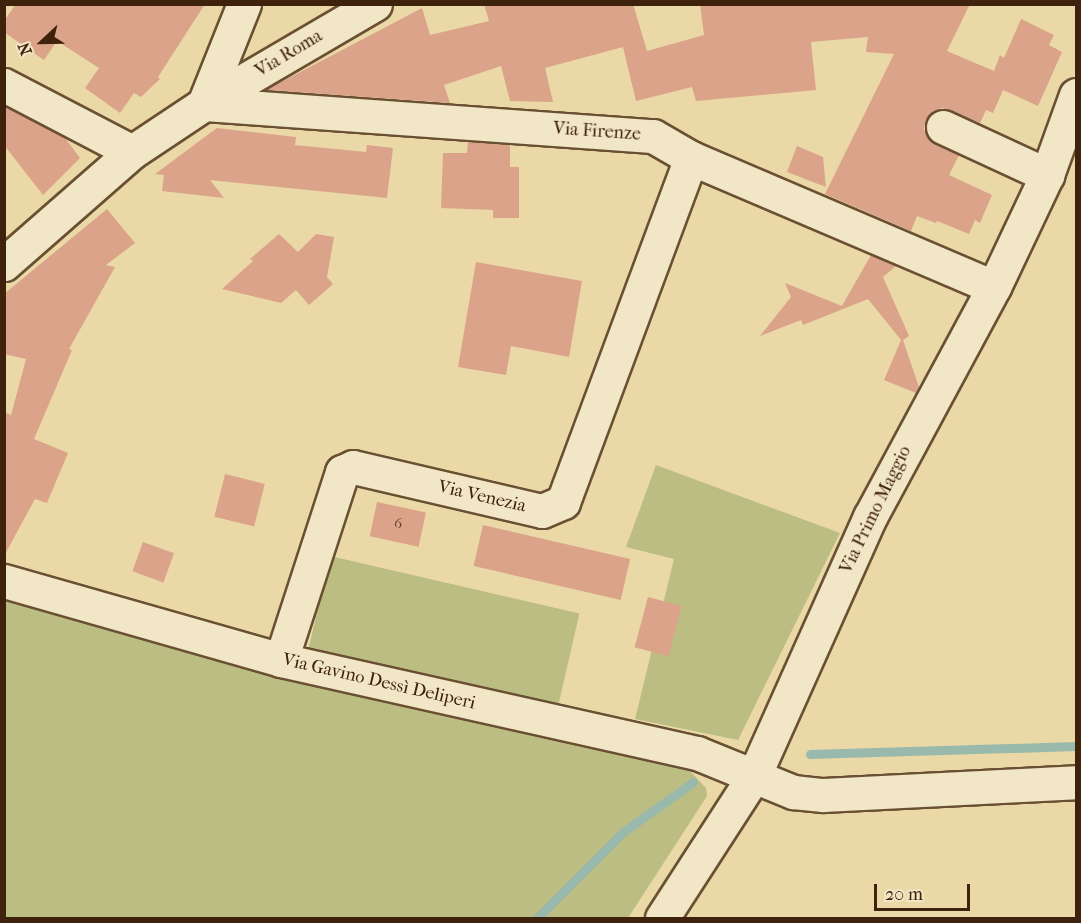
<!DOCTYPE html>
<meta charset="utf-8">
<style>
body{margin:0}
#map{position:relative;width:1081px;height:923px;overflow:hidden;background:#ead8a7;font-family:"IM FELL French Canon",serif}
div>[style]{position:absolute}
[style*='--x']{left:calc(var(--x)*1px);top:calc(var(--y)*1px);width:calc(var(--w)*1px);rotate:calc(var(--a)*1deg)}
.green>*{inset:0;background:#bcbd83;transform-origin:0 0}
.stream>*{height:9px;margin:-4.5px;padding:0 4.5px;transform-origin:4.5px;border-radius:4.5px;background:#98b9ac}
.building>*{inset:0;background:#dba38a;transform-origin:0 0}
.roads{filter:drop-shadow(2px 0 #6a5032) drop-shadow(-2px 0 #6a5032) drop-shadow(0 2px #6a5032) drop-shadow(0 -2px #6a5032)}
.minor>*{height:33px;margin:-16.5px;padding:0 16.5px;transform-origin:16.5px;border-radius:16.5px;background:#f1e6c6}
span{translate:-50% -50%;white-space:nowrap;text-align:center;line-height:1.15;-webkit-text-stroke:4.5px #f1e6c6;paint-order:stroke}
.number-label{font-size:15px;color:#66422b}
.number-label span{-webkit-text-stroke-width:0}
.street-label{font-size:18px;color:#3f220b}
.frame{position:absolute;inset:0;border:6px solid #3f220b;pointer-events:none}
.north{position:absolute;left:12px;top:12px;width:60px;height:60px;-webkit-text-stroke:4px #f1e6c6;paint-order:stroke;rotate:248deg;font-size:16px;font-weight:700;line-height:24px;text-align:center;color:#3f220b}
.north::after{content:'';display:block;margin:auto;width:21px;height:27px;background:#3f220b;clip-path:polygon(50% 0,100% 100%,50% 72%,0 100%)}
.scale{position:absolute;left:874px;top:884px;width:96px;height:27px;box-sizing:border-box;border:3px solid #3f220b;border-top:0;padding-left:8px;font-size:18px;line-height:21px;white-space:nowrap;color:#3f220b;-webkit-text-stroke:4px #f1e6c6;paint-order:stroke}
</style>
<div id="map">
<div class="green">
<div style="clip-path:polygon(656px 465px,840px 533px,738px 740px,635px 719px,674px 559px,626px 547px)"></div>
<div style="left:330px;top:556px;width:256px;height:101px;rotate:13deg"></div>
<div style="clip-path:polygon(9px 596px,237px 667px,457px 718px,674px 761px,690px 771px,706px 788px,707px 796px,628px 918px,5px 918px,4px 609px)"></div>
</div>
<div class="stream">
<div style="--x:810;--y:754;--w:266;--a:-1.7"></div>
<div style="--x:537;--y:918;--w:122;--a:-45"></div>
<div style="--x:623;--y:832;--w:86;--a:-35.5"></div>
</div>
<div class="building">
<div style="clip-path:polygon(16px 4px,205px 4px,158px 77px,160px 79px,141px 97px,134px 93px,120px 113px,85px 88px,99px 68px,57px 41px,44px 60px,4px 32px,4px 21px)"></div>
<div style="clip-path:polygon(484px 4px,633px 4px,647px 51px,704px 35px,700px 4px,970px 4px,947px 51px,994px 71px,1000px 55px,1004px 58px,1021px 19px,1054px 35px,1049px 45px,1062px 52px,1038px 106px,1003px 90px,993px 113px,986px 110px,980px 123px,942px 108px,933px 111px,926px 119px,924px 129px,928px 138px,959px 155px,949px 175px,992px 195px,980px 223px,975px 220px,969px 234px,937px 221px,936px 223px,917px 216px,911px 231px,825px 194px,894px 54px,866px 52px,868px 37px,811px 42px,816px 90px,696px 101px,692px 87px,636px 101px,623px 47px,545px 68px,553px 102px,510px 101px,501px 66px,444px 85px,450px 103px,266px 90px,422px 8px,430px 35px,489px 21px)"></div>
<div style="clip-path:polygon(4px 106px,65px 138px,80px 158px,43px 195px,4px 145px)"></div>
<div style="clip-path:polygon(217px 128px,296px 137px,295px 145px,366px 152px,367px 145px,393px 148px,387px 198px,210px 180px,224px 198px,162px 191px,164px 175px,155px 174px)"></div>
<div style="clip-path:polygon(468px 142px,510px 145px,510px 167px,519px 167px,519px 218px,493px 218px,493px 210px,441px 208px,443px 153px,467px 153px)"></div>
<div style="clip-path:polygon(797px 146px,823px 157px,826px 187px,787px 172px)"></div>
<div style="clip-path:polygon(107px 209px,135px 243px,106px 265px,115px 267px,69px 349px,72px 350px,34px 439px,68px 453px,47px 503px,35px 499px,4px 556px,4px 412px,11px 415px,26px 359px,4px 354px,4px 294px)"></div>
<div style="clip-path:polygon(279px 234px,298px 252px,316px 234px,334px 237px,327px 277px,333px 284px,309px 305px,296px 290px,281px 303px,222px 289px,253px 261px,250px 259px)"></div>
<div style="clip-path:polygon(871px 255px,896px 266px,883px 277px,909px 336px,903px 340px,919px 387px,916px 393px,884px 380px,901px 340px,868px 299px,803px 325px,801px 320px,760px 336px,791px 297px,785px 283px,842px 306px)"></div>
<div style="clip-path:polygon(476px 262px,582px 281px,569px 357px,511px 346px,506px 375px,458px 367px)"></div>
<div style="left:225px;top:474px;width:41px;height:44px;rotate:14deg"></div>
<div style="left:377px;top:502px;width:50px;height:35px;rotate:12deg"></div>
<div style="left:483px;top:525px;width:151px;height:42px;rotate:13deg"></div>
<div style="left:143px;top:542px;width:33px;height:31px;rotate:20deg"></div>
<div style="left:648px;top:597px;width:35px;height:52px;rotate:15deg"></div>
</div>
<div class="roads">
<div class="minor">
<div style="--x:4;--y:85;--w:144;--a:27.6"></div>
<div style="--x:204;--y:104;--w:450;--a:4.1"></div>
<div style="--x:653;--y:136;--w:44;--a:30.1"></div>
<div style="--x:691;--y:158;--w:329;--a:23.1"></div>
<div style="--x:204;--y:104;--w:108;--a:-68.2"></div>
<div style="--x:943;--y:127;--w:115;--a:24.8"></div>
<div style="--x:4;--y:264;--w:170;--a:-41.2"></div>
<div style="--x:132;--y:152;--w:87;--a:-33.7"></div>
<div style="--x:204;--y:104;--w:198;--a:-30.3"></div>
<div style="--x:4;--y:581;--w:288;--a:15.9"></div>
<div style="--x:281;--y:660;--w:426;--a:12.6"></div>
<div style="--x:697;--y:753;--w:104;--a:22.1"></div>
<div style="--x:793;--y:792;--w:30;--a:6"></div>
<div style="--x:823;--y:795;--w:253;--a:-2.9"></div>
<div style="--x:281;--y:660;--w:198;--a:-72"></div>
<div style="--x:342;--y:472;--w:12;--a:-24"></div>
<div style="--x:353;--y:467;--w:194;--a:13.1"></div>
<div style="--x:542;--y:511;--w:23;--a:-23"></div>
<div style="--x:563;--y:502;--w:367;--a:-69.6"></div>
<div style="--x:662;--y:918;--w:169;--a:-57.1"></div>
<div style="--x:754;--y:776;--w:284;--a:-65.9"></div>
<div style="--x:870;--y:517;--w:261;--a:-61.7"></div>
<div style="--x:994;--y:287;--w:124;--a:-64.7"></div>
<div style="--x:1047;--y:175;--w:85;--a:-70.1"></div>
</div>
</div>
<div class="number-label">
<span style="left:398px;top:524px">6</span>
</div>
<div class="street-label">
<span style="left:289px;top:54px;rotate:-31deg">Via Roma</span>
<span style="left:597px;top:132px;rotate:4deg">Via Firenze</span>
<span style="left:482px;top:497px;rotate:13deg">Via Venezia</span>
<span style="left:876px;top:510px;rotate:-64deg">Via Primo Maggio</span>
<span style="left:379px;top:682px;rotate:13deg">Via Gavino Dessì Deliperi</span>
</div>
<div class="frame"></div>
<div class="north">N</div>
<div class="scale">20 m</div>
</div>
